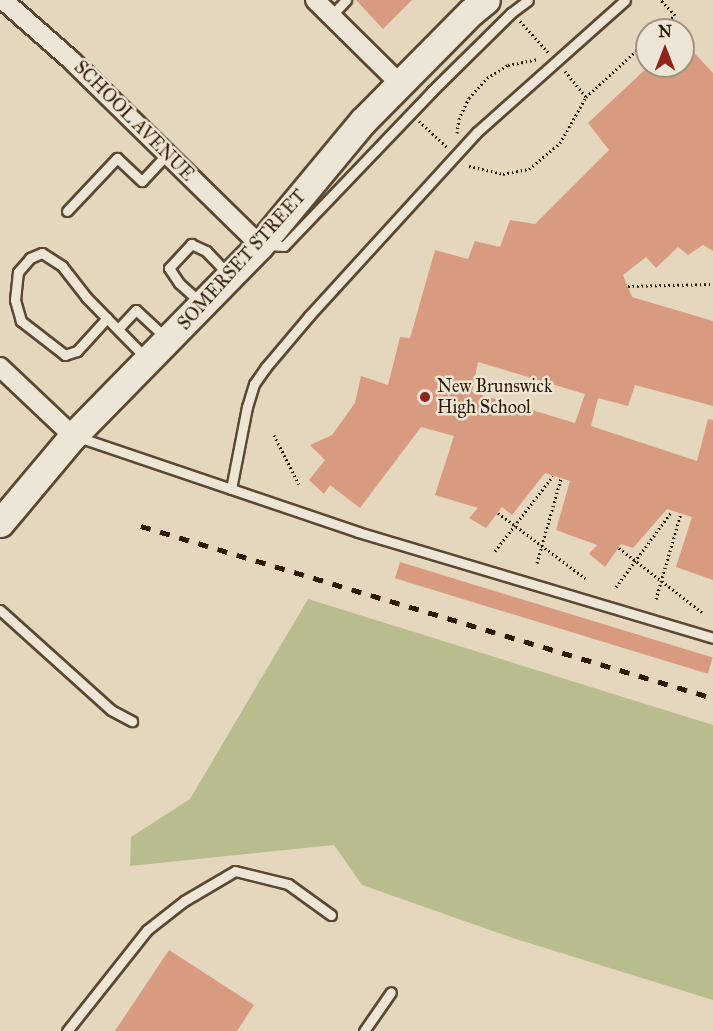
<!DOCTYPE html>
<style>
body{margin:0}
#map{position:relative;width:713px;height:1031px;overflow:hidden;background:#e4d7be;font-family:"IM FELL Great Primer",serif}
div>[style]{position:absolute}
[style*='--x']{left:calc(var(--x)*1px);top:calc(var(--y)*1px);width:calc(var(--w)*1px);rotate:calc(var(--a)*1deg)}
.green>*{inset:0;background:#b9bd8e}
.building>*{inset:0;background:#d89b7f;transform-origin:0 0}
.path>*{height:3px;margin-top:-1.5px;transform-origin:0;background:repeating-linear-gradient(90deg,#2d1903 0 1.5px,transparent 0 4.5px)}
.roads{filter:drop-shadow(2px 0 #5b4832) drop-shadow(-2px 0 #5b4832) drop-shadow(0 2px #5b4832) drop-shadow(0 -2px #5b4832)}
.service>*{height:9px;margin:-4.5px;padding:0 4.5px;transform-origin:4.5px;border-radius:4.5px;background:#ede5d5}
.minor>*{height:18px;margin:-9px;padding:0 9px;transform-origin:9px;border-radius:9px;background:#ede5d5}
.secondary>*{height:27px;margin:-13.5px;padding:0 13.5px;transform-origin:13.5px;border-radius:13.5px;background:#ede5d5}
.rail>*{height:4.5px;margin-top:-2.25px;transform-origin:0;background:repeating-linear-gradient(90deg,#2d1903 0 10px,transparent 0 20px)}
.dots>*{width:16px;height:16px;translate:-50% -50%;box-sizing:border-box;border:3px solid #ede5d5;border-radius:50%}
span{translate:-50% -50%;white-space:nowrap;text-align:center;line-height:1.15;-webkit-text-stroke:5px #ede5d5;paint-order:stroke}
.street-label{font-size:18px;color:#2d1903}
.poi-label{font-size:18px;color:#2d1903}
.left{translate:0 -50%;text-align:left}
.north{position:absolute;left:635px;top:18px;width:60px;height:60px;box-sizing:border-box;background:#ede5d5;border:2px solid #a09381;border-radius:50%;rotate:0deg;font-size:16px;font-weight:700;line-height:24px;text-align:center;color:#2d1903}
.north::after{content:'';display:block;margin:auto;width:21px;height:27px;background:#8f2418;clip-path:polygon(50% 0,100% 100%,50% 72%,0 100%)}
</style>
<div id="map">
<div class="green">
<div style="clip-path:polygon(308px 599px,713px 725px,713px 1000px,516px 939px,362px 885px,334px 845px,130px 866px,131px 837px,190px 799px)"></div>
</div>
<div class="building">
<div style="clip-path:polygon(356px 0,412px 0,383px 29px)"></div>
<div style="clip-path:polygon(evenodd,683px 41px,713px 73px,713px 251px,703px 245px,688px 255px,678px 247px,656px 268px,646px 257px,623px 275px,632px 297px,713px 321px,713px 406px,635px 385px,628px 406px,598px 398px,591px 426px,697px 461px,708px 419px,713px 420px,713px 580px,676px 567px,692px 517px,667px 509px,633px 548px,621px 544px,605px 567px,589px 554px,597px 545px,556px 530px,570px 481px,545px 473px,512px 515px,502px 507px,486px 528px,469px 518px,478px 508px,435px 495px,454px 436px,421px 427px,360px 508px,330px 485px,324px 494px,309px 480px,325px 460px,310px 445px,332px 435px,355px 403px,361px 376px,388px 385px,400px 337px,410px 338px,435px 250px,468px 259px,475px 241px,500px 247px,510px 220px,535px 224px,609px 150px,588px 123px,649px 66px,683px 66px,683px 41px,478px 362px,585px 394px,575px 423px,472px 392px,478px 362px)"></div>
<div style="left:400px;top:562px;width:327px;height:17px;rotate:17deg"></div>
<div style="clip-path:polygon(169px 950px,254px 1005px,237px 1031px,115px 1031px)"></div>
</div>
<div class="path">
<div style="--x:520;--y:21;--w:42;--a:47.9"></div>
<div style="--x:658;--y:30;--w:23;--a:-41"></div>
<div style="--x:675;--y:15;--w:21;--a:-133"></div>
<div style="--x:565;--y:71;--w:33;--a:51"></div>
<div style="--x:586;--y:97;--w:83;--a:-42.6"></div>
<div style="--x:419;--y:121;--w:38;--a:43"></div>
<div style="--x:457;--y:133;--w:14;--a:-82"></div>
<div style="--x:459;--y:119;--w:23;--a:-65"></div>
<div style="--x:469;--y:98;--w:27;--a:-48"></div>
<div style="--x:487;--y:78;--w:25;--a:-32"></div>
<div style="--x:508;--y:65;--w:31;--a:-11"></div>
<div style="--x:469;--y:166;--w:35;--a:13"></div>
<div style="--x:503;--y:174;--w:26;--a:-11"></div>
<div style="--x:529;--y:169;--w:40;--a:-40"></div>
<div style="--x:560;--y:143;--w:53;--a:-60.5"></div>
<div style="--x:628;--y:286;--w:85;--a:-1.3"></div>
<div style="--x:274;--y:435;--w:55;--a:63"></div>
<div style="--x:498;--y:513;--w:109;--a:36.8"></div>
<div style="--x:619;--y:548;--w:106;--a:37.7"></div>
<div style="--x:495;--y:551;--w:95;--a:-52.3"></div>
<div style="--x:537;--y:563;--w:88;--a:-74.2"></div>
<div style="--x:616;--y:587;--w:94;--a:-53.6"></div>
<div style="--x:656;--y:599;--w:90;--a:-73.8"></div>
</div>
<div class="roads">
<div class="service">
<div style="--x:331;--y:16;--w:22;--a:-47"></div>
<div style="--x:67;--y:211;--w:73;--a:-46.7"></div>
<div style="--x:117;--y:158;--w:34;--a:43"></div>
<div style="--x:142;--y:181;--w:37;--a:-47"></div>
<div style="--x:266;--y:245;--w:18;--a:3"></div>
<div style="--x:284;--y:246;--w:214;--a:-46.3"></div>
<div style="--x:432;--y:91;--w:111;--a:-44.6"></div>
<div style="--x:511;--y:13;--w:21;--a:-37"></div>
<div style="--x:200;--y:302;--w:28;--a:-138"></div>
<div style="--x:179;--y:283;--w:18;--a:-124"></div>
<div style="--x:169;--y:268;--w:33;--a:-47"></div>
<div style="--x:191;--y:244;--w:17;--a:25"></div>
<div style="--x:206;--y:251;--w:32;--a:46"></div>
<div style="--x:107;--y:318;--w:45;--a:132.3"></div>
<div style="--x:77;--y:351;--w:13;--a:162"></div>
<div style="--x:65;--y:355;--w:56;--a:-142.3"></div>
<div style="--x:21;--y:321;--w:22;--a:-106"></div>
<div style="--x:15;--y:300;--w:28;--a:-84"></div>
<div style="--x:18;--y:272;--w:18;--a:-49"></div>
<div style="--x:30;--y:258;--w:13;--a:-23"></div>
<div style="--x:42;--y:253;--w:24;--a:33"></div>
<div style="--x:62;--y:266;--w:39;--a:52"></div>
<div style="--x:86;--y:297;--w:87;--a:45.5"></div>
<div style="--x:118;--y:329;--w:26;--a:-47"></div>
<div style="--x:136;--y:310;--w:40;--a:43"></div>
<div style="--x:78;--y:437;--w:296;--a:18.7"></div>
<div style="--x:358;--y:532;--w:370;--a:16.6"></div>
<div style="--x:231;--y:489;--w:84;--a:-79"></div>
<div style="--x:247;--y:407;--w:24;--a:-73"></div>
<div style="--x:254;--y:384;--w:21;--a:-55"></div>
<div style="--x:266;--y:367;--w:67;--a:-49.9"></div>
<div style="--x:309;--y:316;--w:249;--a:-47.6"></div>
<div style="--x:477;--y:132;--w:198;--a:-41.7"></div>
<div style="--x:0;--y:610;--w:149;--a:42"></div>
<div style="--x:111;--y:710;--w:24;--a:28"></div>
<div style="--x:67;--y:1031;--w:129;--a:-51.6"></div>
<div style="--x:147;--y:930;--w:47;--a:-38.1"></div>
<div style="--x:184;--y:901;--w:59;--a:-30.5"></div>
<div style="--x:235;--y:871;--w:55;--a:13.8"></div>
<div style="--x:288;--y:884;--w:53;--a:35.8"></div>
<div style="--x:364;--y:1031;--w:47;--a:-55.3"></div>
</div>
<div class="minor">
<div style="--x:3;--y:0;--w:91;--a:41.4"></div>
<div style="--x:71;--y:60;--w:264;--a:44.4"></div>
<div style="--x:315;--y:0;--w:110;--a:44.6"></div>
<div style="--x:393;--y:77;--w:9;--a:77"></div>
<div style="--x:0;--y:367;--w:100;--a:43.4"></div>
</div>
<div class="secondary">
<div style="--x:0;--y:523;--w:114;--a:-50"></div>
<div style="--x:73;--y:436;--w:267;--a:-45.6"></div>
<div style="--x:260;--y:245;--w:161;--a:-50.3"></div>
<div style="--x:363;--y:121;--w:153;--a:-45.3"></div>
<div style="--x:471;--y:12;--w:19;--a:-39"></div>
</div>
</div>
<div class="rail">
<div style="--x:141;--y:526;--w:597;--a:16.74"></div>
</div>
<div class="dots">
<div style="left:425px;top:397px;background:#8f2418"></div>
</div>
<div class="street-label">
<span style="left:134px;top:121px;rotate:45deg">SCHOOL AVENUE</span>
<span style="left:242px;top:260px;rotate:-48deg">SOMERSET STREET</span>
</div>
<div class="poi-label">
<span class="left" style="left:437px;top:397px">New Brunswick<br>High School</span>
</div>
<div class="north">N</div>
</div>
